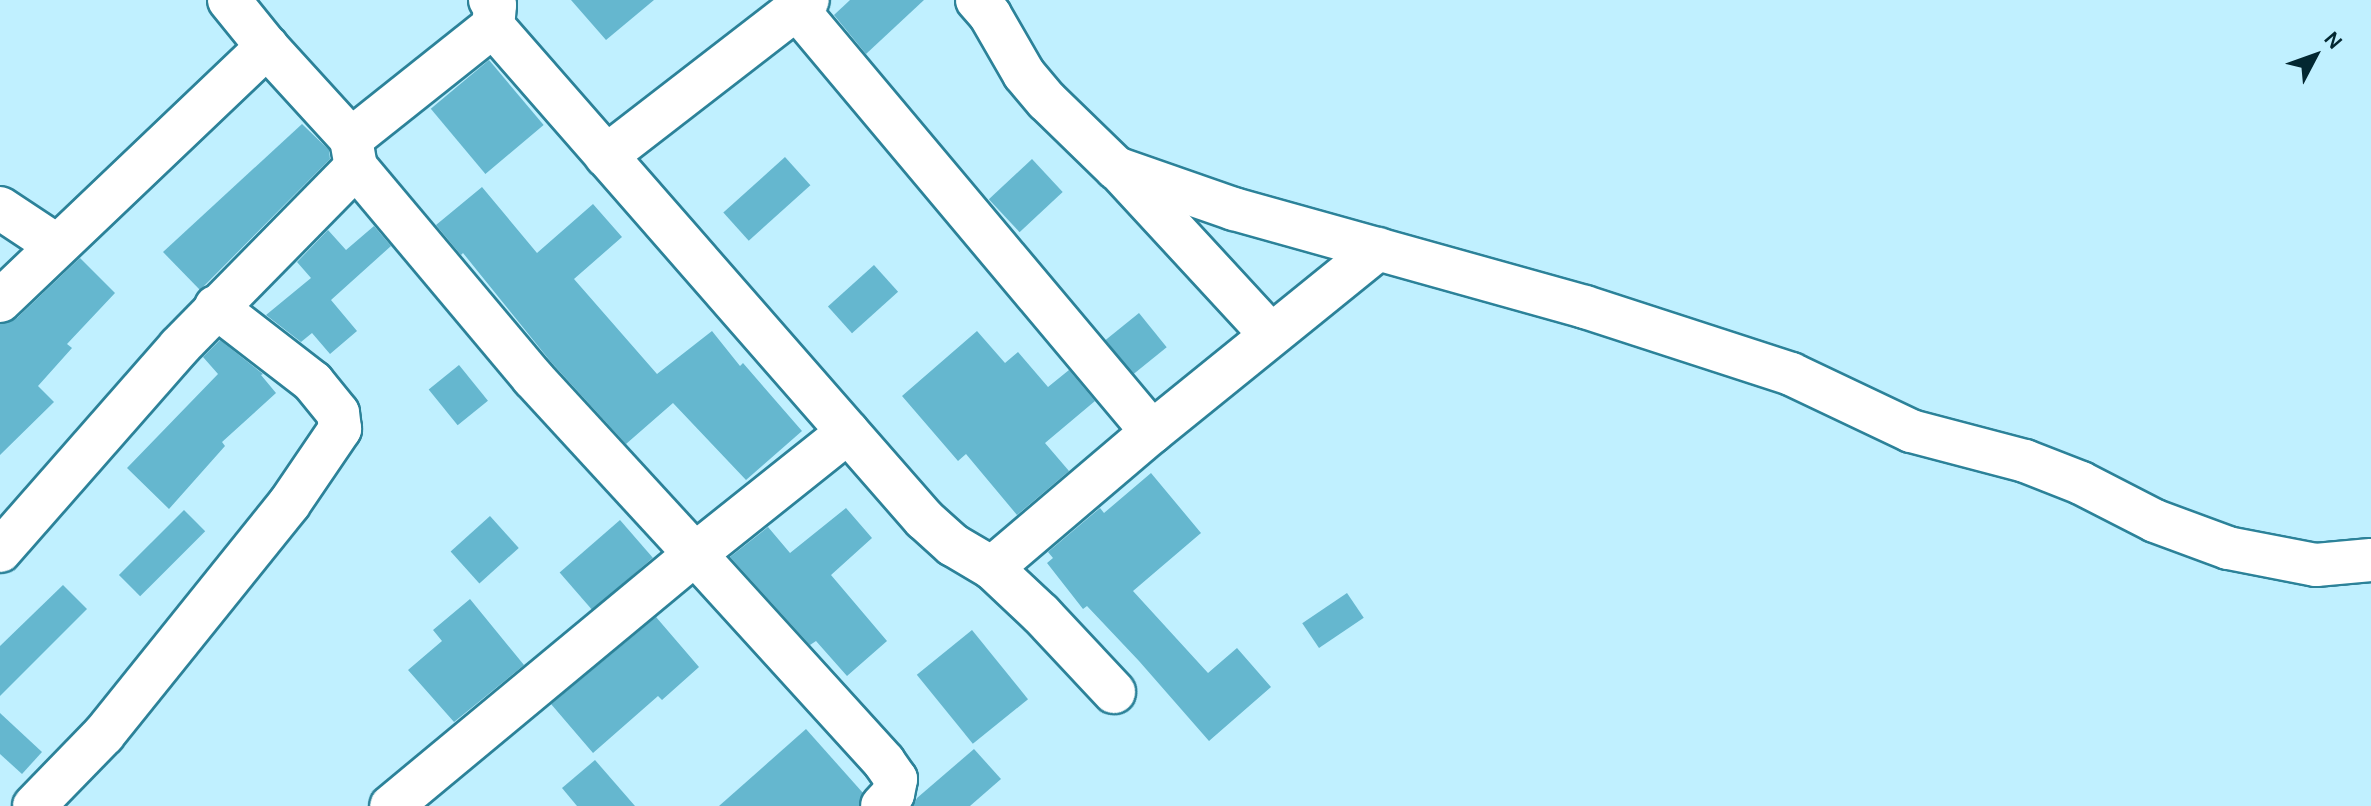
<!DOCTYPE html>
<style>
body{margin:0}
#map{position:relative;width:2371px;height:806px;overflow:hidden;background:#c0f0ff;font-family:Karla,sans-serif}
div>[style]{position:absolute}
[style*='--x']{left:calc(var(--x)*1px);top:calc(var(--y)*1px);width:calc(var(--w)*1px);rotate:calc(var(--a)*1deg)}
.building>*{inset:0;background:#65b7cf;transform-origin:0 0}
.roads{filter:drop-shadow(2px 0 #2c8299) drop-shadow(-2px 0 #2c8299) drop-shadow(0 2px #2c8299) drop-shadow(0 -2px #2c8299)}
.minor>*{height:42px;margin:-21px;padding:0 21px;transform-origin:21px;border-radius:21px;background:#fff}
span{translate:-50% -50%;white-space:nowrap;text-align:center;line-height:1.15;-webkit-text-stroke:8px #c0f0ff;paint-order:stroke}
.north{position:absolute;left:2275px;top:16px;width:80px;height:80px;-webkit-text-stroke:6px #c0f0ff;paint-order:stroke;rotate:49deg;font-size:22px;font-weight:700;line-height:32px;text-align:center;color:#032731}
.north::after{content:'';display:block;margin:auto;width:28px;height:36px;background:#032731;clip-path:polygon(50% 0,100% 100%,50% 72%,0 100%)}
</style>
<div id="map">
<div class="building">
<div style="clip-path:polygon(571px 0,654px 0,606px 40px)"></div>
<div style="clip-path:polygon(850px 0,924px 0,866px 54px,834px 15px)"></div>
<div style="left:489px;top:60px;width:85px;height:76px;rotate:50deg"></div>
<div style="clip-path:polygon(302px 124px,329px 150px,330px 159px,200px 290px,163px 252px)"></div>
<div style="left:785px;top:157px;width:38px;height:83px;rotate:48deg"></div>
<div style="left:1032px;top:159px;width:45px;height:59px;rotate:47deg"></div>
<div style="clip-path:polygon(482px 187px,537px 253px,593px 204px,622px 237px,574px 279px,657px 374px,712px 331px,740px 366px,743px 363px,802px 431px,746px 480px,673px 403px,626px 444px,551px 362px,463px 253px,461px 255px,436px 225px)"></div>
<div style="clip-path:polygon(374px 226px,391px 246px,331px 300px,357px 331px,330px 354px,312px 333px,301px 342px,266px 315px,311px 278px,297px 262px,328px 230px,346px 250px)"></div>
<div style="clip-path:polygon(80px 258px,115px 293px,67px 344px,72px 348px,38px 386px,54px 402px,0 455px,0 324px,17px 318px)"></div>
<div style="left:874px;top:265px;width:36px;height:62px;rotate:48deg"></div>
<div style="left:1139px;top:313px;width:44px;height:43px;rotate:51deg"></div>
<div style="clip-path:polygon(977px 331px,1005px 363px,1018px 352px,1048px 387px,1069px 370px,1095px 401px,1045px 443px,1069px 471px,1017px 515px,966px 454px,958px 461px,902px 396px)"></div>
<div style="clip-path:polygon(220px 340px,263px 374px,261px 375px,276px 393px,222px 442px,225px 446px,169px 509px,127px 468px,218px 374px,203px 357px)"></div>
<div style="left:459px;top:365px;width:46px;height:39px;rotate:51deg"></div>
<div style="clip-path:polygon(1151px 473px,1201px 533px,1133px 591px,1208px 673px,1237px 648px,1271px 687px,1209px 741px,1139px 661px,1087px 606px,1083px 609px,1047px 563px,1053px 558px,1048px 552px,1100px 508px,1104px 513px)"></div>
<div style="clip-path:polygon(846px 508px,872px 538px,831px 575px,887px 641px,847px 676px,816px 641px,810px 645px,730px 557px,768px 527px,790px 553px)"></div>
<div style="left:184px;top:510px;width:30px;height:92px;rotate:45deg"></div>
<div style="left:490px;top:516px;width:43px;height:53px;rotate:48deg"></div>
<div style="left:620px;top:520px;width:50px;height:80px;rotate:49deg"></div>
<div style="clip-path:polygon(63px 585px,87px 609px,0 696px,0 646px)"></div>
<div style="left:1347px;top:593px;width:30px;height:54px;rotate:56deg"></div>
<div style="clip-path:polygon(470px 599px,524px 665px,454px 722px,408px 670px,442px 641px,433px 630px)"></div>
<div style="clip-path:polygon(656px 617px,699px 667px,662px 700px,658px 696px,593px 753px,551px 704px)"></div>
<div style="left:972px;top:630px;width:89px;height:71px;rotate:51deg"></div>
<div style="clip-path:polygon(0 713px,42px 752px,22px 774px,0 754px)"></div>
<div style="clip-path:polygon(806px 729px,863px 793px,859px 806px,719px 806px)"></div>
<div style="clip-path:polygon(974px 749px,1001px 779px,970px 806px,913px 806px,917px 798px)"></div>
<div style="clip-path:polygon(595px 760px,635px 806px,577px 806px,562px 788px)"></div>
</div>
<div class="roads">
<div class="minor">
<div style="--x:229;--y:0;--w:60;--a:51"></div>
<div style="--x:267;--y:47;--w:125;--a:47.6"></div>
<div style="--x:351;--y:139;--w:28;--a:80"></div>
<div style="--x:356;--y:167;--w:275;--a:50"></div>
<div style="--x:533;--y:378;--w:239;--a:47.4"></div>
<div style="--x:695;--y:554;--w:395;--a:140.3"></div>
<div style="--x:490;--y:0;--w:7;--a:45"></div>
<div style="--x:495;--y:5;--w:21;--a:95"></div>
<div style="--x:493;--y:26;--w:655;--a:48.84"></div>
<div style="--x:924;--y:519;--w:39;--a:42"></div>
<div style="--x:953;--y:545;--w:45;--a:30.5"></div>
<div style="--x:992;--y:568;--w:67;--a:43.2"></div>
<div style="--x:1041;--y:614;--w:107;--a:46.9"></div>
<div style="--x:977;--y:0;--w:20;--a:49"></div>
<div style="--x:990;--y:15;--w:68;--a:60"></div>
<div style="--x:1024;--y:74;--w:35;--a:50"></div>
<div style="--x:1047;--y:101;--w:96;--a:44.2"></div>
<div style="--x:1116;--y:168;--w:125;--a:19.2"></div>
<div style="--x:1234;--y:209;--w:364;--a:15.6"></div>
<div style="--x:1585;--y:307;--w:217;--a:18"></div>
<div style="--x:1791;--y:374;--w:133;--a:25.4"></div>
<div style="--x:1911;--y:431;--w:118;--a:14.7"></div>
<div style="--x:2025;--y:461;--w:60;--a:21.4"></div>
<div style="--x:2081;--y:483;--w:83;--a:27.2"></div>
<div style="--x:2155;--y:521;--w:78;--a:20.3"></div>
<div style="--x:2228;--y:548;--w:90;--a:10.9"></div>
<div style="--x:2316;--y:565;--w:55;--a:-5.2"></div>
<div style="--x:797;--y:9;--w:552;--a:50"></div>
<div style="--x:351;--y:139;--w:181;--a:-38.5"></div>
<div style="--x:606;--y:156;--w:255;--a:-37.7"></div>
<div style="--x:1117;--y:168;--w:227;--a:47.3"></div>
<div style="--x:0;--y:208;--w:67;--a:33.5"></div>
<div style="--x:0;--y:301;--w:369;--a:-43.6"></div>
<div style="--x:848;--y:432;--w:196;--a:141.4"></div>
<div style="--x:695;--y:554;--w:281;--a:47.7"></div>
<div style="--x:884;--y:762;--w:21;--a:55"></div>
<div style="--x:896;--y:779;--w:15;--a:101"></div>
<div style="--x:893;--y:794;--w:16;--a:133"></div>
<div style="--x:0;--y:551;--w:271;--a:-48.7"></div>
<div style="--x:179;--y:347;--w:252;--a:-45.5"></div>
<div style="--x:992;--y:568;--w:210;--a:-40.4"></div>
<div style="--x:1152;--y:432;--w:291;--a:-39"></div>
<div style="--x:34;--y:806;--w:100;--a:-45.8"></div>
<div style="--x:104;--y:734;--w:295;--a:-51.2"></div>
<div style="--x:289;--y:504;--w:91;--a:-55.8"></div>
<div style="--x:340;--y:429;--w:16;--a:-97"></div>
<div style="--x:338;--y:413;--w:40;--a:-129"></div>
<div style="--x:313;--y:382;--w:123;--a:-142.3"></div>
</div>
</div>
<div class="north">N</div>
</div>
